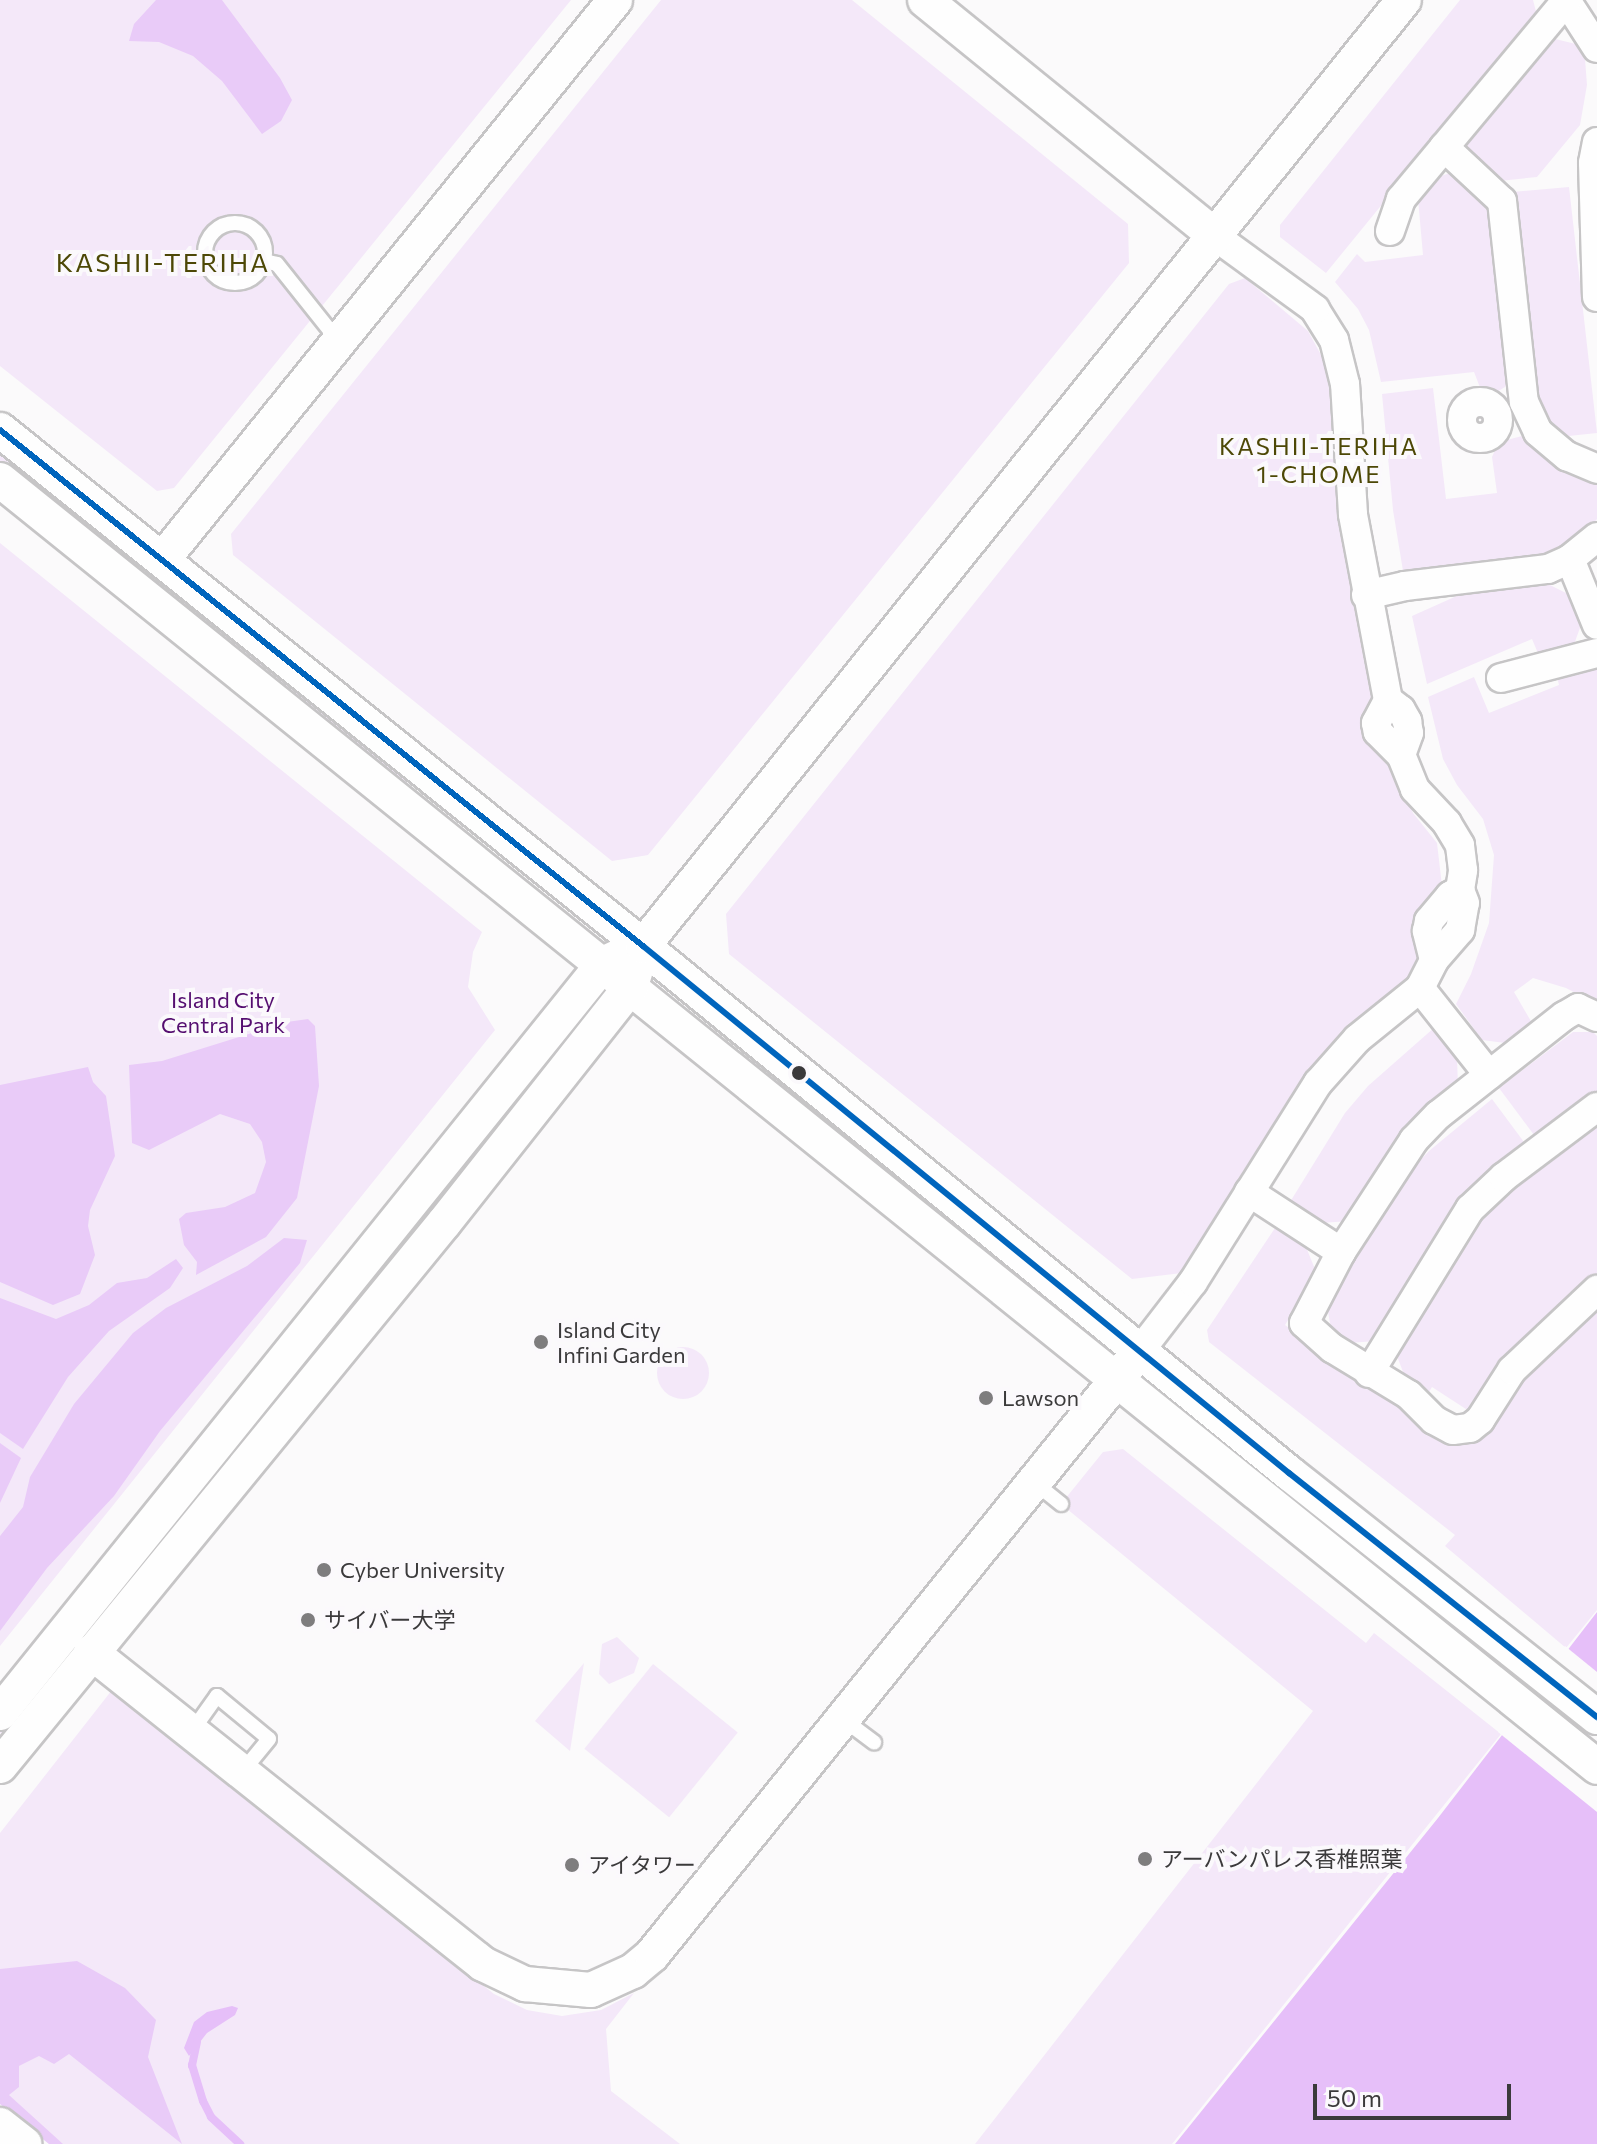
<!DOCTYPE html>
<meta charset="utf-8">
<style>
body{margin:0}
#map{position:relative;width:1597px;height:2144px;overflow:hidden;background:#fbfafb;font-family:Commissioner,"Noto Sans JP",sans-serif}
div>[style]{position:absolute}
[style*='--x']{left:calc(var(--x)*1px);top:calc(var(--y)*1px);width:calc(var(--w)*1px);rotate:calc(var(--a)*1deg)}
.green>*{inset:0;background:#f4e8f9;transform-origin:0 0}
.round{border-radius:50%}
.forest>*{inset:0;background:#e9cbf8}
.water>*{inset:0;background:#e6bff9}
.pier>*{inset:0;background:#fbfafb}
.stream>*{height:8px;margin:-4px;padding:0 4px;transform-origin:4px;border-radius:4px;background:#e6bff9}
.roads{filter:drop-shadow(2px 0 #c6c5c6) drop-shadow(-2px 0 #c6c5c6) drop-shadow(0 2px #c6c5c6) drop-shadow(0 -2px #c6c5c6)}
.service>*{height:14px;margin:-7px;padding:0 7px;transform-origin:7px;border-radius:7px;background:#fefefe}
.service>.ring{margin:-7px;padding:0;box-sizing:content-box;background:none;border:14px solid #fefefe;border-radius:50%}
.minor>*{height:28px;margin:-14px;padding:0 14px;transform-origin:14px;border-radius:14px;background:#fefefe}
.minor>.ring{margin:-14px;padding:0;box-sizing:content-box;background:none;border:28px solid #fefefe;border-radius:50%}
.tertiary>*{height:34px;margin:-17px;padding:0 17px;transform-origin:17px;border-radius:17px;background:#fefefe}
.bus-1>*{height:6px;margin:-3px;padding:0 3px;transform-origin:3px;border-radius:3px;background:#0065bd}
.dots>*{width:22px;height:22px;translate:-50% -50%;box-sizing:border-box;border:4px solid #fbf9fc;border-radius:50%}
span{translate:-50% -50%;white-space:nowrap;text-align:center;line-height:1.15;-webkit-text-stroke:8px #fbf9fc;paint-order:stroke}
.park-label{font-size:22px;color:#550e70}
.poi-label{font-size:22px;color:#3b3a3b}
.left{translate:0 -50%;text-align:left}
.neighbourhood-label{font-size:24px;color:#4d4806;letter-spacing:2px}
.quarter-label{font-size:26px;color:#4d4806;letter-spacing:2px}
.scale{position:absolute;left:1313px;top:2084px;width:198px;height:36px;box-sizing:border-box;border:4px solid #3b3a3b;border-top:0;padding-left:10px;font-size:24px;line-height:28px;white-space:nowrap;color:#3b3a3b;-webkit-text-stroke:6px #fbf9fc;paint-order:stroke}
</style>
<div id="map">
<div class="green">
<div style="clip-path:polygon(0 0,571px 0,174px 488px,157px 491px,0 366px)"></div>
<div style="clip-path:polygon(661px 0,852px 0,1128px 224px,1129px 263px,648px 855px,612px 861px,233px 555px,231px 534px)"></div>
<div style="clip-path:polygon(1460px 0,1533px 0,1538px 19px,1438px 136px,1435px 134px,1430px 139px,1433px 142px,1326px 273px,1280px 237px,1280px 225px)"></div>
<div style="clip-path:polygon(1551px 38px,1580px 45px,1585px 59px,1587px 85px,1580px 125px,1537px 177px,1499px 181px,1467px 154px,1467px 135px)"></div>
<div style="clip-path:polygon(1450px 173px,1492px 209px,1510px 378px,1505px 387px,1495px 393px,1481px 390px,1474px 372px,1381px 382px,1369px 330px,1358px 309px,1335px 282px,1357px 254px,1365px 262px,1423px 255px,1418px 199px,1435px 178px)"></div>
<div style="clip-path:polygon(1569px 187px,1597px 433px,1559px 437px,1539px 408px,1512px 192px)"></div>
<div style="clip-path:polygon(1245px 278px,1308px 331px,1327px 366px,1337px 481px,1389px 761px,1413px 813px,1437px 843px,1442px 886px,1426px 948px,1409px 980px,1243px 1180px,1182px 1273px,1132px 1279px,729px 954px,726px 914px,1229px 284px)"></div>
<div style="clip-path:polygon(1433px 388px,1446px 499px,1497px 493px,1492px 457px,1496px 448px,1503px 441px,1522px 436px,1530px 439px,1561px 466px,1597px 484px,1597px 519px,1583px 535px,1542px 559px,1403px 571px,1393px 510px,1382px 394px)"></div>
<div style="clip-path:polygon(0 451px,383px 758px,437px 813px,0 465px)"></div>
<div style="clip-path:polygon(0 543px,482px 932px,473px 952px,468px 987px,495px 1030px,0 1646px)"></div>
<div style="clip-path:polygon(1548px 584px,1568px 594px,1581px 625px,1572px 650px,1540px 658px,1532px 639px,1427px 684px,1412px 616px,1459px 595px)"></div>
<div style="clip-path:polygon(1597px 666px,1597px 1004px,1566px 988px,1533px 978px,1514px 992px,1532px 1023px,1505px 1043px,1482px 1040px,1456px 1004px,1471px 974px,1489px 923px,1494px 855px,1483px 819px,1457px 785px,1443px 759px,1428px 697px,1474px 677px,1489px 713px,1559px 685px,1557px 677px)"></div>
<div style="clip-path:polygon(1435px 1027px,1457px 1058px,1458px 1087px,1350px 1221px,1321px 1223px,1290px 1202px,1345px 1113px,1368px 1086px)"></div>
<div style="clip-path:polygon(1573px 1032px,1593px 1032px,1597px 1036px,1597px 1093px,1537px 1139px,1499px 1088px)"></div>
<div style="clip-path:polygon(1492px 1099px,1527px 1146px,1437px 1242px,1433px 1240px,1423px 1256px,1426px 1258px,1376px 1341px,1349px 1343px,1331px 1329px,1327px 1306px,1411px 1170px,1429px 1151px)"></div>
<div style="clip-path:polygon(1597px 1121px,1597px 1275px,1572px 1296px,1472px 1413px,1432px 1387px,1429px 1392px,1405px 1377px,1395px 1351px,1483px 1211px)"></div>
<div style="clip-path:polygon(1275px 1228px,1306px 1247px,1317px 1274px,1285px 1325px,1445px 1438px,1519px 1379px,1597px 1303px,1597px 1610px,1566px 1648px,1445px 1546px,1455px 1535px,1209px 1342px,1207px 1330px)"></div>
<div style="left:349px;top:1300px;width:6px;height:556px;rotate:39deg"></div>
<div class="round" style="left:657px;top:1347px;width:52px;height:52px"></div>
<div style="clip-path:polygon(1123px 1449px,1366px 1643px,1374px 1633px,1501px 1734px,1172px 2144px,975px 2144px,1313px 1711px,1061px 1504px,1103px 1452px)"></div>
<div style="clip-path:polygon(617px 1637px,639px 1658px,634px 1673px,609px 1684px,599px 1674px,602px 1644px)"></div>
<div style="clip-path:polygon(584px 1663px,570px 1751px,535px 1721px)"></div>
<div style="left:653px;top:1664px;width:109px;height:109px;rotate:39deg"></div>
<div style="clip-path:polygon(112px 1690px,494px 1994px,527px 2010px,562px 2016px,601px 2010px,634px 1993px,606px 2029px,611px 2091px,680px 2144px,49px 2144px,0 2104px,0 1833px)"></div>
</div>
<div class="forest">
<div style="clip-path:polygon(156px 0,222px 0,280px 78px,292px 100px,281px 121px,262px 134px,222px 81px,193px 56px,159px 42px,129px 41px,134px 24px)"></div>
<div style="clip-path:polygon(308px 1019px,315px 1026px,319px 1086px,297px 1198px,266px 1237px,196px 1275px,197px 1262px,184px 1245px,179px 1219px,186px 1213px,225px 1207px,255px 1193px,266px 1162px,262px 1142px,250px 1124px,220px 1114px,149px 1150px,132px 1143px,129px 1065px,162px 1061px,287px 1022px)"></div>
<div style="clip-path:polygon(88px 1067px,93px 1082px,106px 1096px,115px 1156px,90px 1210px,88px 1226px,95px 1255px,80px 1294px,53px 1305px,0 1282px,0 1085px)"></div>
<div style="clip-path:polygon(284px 1238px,307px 1240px,300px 1263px,160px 1431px,114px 1496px,47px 1568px,0 1631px,0 1536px,23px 1507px,30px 1477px,74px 1404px,133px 1333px,166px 1308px,247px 1266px)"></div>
<div style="clip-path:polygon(176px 1259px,183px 1268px,170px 1288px,109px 1331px,68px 1377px,23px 1449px,0 1433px,0 1298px,56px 1319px,89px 1305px,117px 1283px,147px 1278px)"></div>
<div style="clip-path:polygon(0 1443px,21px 1458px,0 1503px)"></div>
<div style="clip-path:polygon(77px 1961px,125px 1988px,156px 2020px,148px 2057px,182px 2144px,69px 2054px,54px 2064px,39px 2056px,19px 2066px,19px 2087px,9px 2095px,63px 2144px,49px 2144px,0 2104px,0 1969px)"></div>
</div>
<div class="water">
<div style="clip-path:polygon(1597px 1612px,1597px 2144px,1175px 2144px,1438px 1818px)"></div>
<div style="clip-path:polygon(232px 2006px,238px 2008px,235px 2015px,207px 2033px,189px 2056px,184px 2048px,194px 2022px,207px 2012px)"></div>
</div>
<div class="pier">
<div style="clip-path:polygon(1565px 1646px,1597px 1672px,1597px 1812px,1498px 1732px)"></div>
</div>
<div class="stream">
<div style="--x:197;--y:2042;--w:24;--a:102"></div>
<div style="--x:192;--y:2065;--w:38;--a:73"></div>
<div style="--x:203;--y:2101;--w:18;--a:63"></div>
<div style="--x:211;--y:2117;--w:40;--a:43"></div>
</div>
<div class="roads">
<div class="service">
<div class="ring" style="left:205px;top:223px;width:46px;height:46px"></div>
<div style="--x:264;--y:261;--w:13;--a:13"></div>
<div style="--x:277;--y:264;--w:100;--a:51.5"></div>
<div style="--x:1034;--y:1482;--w:35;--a:39"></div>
<div style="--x:843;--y:1719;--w:39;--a:37"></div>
<div style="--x:192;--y:1731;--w:43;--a:-54.5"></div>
<div style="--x:217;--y:1696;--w:67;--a:39.6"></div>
<div style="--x:269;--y:1739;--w:43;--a:129.3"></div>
</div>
<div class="minor">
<div style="--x:1566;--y:0;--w:57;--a:57.1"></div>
<div style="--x:1597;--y:142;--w:21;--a:101"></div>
<div style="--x:1593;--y:163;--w:134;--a:88.3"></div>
<div style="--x:1444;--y:147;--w:79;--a:43"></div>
<div style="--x:1502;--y:201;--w:202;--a:83.8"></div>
<div style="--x:1524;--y:402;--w:33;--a:65"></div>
<div style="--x:1538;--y:432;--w:38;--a:40"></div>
<div style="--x:1567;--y:456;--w:33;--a:23"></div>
<div style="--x:1390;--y:231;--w:34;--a:-71"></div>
<div style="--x:1401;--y:199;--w:259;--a:-50.2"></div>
<div class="ring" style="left:1462px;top:402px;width:8px;height:8px"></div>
<div style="--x:1570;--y:559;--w:71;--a:67.8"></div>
<div style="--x:1366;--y:595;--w:40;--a:-13"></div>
<div style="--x:1405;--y:586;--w:144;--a:-6.8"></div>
<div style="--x:1548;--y:569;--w:24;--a:-24"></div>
<div style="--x:1570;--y:559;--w:35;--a:-39"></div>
<div style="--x:1501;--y:678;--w:99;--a:-14.6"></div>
<div style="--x:1388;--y:700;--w:16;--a:38"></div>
<div style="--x:1401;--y:710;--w:13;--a:61"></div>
<div style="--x:1407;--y:721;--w:12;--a:81"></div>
<div style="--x:1409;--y:733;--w:23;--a:110"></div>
<div style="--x:1434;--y:960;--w:30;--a:-104"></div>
<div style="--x:1427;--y:931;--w:10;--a:-79"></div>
<div style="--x:1429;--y:921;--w:33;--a:-50"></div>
<div style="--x:1450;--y:896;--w:12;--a:-31"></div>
<div style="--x:1420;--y:988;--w:111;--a:51.6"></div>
<div style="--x:1597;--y:1017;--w:21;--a:-155"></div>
<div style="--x:1578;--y:1008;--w:16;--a:150"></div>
<div style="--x:1564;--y:1016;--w:160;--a:141.8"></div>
<div style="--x:1438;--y:1115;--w:35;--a:134"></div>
<div style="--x:1414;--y:1140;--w:134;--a:123.1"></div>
<div style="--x:1341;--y:1252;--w:80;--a:117.5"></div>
<div style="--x:1304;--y:1323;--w:38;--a:42"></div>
<div style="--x:1332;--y:1348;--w:90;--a:31.4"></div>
<div style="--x:1409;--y:1395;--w:35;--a:45"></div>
<div style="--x:1434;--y:1420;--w:21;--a:28"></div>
<div style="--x:1453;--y:1430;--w:17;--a:-7"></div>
<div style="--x:1470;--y:1428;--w:13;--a:-39"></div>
<div style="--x:1480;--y:1420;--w:59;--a:-57.4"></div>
<div style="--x:1512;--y:1370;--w:117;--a:-43.3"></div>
<div style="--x:1249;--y:1192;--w:110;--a:33.1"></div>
<div style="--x:1139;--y:1352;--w:88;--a:-52.4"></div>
<div style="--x:1193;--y:1282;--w:235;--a:-57.9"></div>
<div style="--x:1318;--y:1083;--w:59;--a:-48.4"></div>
<div style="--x:1357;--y:1039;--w:81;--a:-39"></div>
<div style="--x:1420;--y:988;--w:31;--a:-63"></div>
<div style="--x:1434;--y:960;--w:40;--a:-49"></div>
<div style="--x:1460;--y:930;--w:27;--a:-80"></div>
<div style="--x:1465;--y:903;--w:14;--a:-111"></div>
<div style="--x:1460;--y:890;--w:20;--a:-81"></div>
<div style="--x:1463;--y:870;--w:25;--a:-97"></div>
<div style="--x:1460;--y:845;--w:26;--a:-121"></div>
<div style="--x:1447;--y:823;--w:47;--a:-133.3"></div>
<div style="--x:1415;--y:789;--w:37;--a:-112"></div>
<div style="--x:1401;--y:755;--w:33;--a:-135"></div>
<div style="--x:1378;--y:732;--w:9;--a:-103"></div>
<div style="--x:1376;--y:723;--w:26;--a:-62"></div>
<div style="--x:1388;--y:700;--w:189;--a:-100.7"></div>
<div style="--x:1353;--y:514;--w:130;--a:-93.5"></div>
<div style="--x:1345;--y:384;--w:45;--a:-104"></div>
<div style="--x:1334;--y:340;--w:36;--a:-122"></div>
<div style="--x:1315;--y:309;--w:124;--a:-143.9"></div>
<div style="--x:1369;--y:1373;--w:193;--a:-58.4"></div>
<div style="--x:1470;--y:1209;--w:47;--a:-43.3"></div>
<div style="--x:1504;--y:1177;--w:116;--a:-37"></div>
</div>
<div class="tertiary">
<div style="--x:925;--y:0;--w:374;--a:39.1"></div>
<div style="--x:0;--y:430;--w:824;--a:38.75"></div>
<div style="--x:643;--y:946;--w:834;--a:39.21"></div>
<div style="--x:1289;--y:1473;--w:393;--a:38.4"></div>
<div style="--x:0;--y:480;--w:2051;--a:38.86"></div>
<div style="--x:163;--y:559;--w:719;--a:-51.04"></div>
<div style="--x:91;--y:1652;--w:501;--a:38.52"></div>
<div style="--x:483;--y:1964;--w:47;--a:25.5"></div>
<div style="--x:525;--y:1984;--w:66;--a:5.2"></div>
<div style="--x:591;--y:1990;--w:46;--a:-24.3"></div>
<div style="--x:633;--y:1971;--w:25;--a:-40"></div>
<div style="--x:652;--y:1955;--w:762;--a:-51.07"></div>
<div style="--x:0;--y:1713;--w:962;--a:-51.16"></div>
<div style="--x:603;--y:964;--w:23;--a:-25"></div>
<div style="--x:0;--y:1766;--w:701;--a:-50.73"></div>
<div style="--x:444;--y:1223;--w:302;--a:-51.7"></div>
<div style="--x:631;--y:986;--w:42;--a:-73.3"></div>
<div style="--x:643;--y:946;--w:1214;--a:-51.19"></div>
<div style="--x:0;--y:2125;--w:31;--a:38"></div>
</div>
</div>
<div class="bus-1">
<div style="--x:0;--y:430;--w:824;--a:38.75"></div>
<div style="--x:643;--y:946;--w:834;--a:39.21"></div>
<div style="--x:1289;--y:1473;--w:393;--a:38.4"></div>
</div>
<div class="dots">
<div style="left:799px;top:1073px;background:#3b3a3b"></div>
<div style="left:541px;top:1342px;background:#7e7d7e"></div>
<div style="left:986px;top:1398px;background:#7e7d7e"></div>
<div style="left:324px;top:1570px;background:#7e7d7e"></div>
<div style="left:308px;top:1620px;background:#7e7d7e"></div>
<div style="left:1145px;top:1859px;background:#7e7d7e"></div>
<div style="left:572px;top:1865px;background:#7e7d7e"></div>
</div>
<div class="park-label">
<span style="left:223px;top:1012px">Island City<br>Central Park</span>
</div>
<div class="poi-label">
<span class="left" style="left:557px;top:1342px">Island City<br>Infini Garden</span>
<span class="left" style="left:1002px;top:1398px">Lawson</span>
<span class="left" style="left:340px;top:1570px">Cyber University</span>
<span class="left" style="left:324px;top:1620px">サイバー大学</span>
<span class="left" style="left:1161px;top:1859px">アーバンパレス香椎照葉</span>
<span class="left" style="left:588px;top:1865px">アイタワー</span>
</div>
<div class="neighbourhood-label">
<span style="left:1319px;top:460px">KASHII-TERIHA<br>1-CHOME</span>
</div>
<div class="quarter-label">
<span style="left:163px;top:262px">KASHII-TERIHA</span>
</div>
<div class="scale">50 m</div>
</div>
